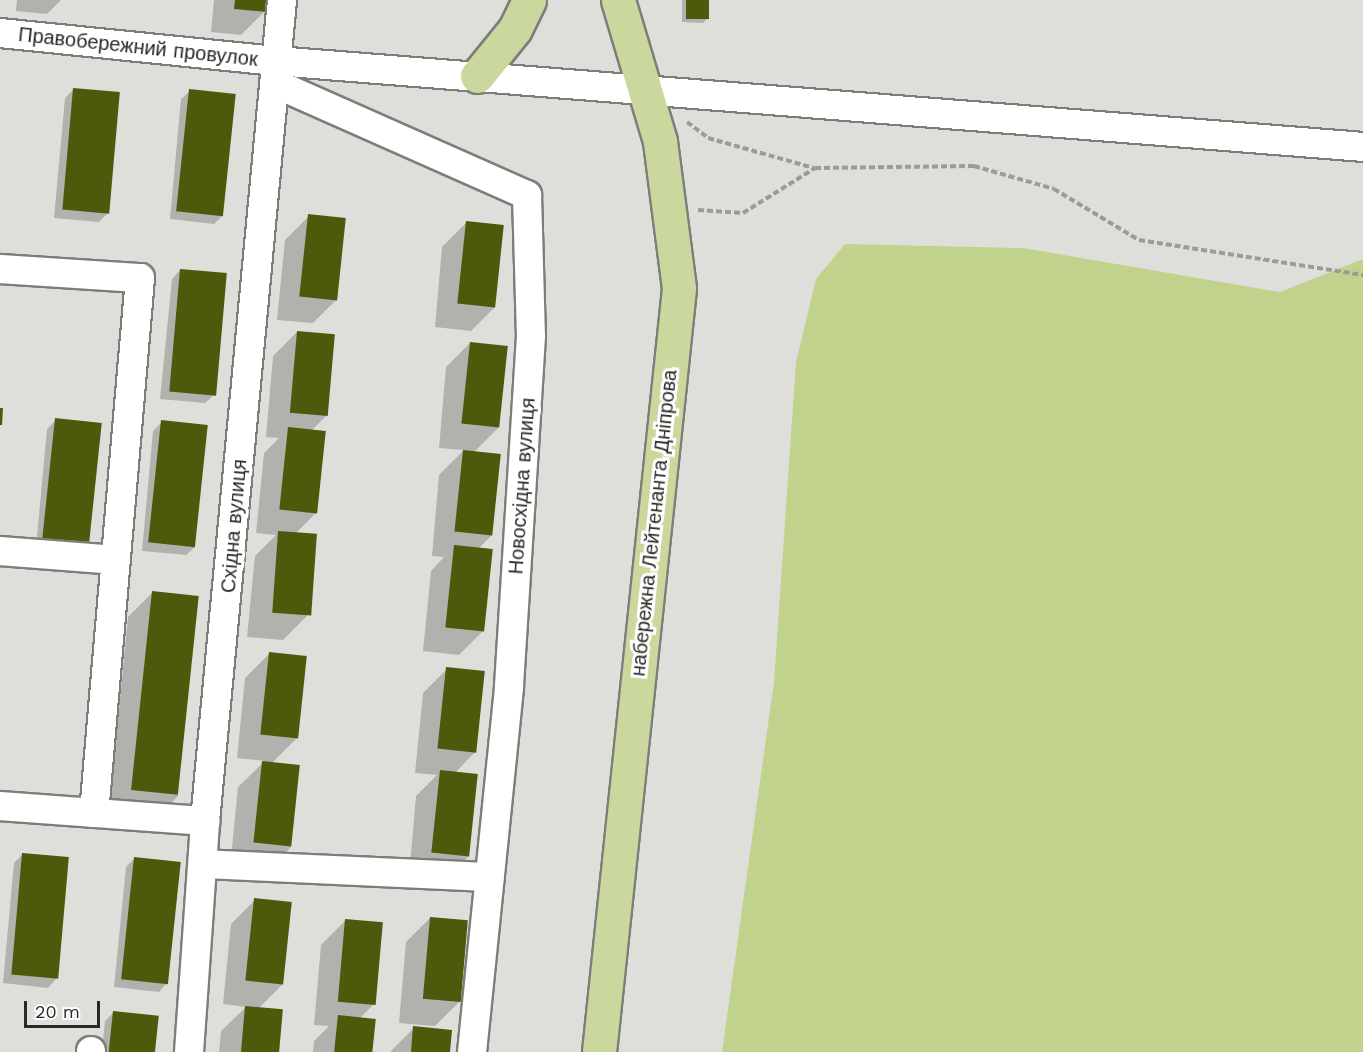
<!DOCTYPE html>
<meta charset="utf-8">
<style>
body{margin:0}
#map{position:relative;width:1363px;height:1052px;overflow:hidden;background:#dedfda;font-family:"Work Sans",sans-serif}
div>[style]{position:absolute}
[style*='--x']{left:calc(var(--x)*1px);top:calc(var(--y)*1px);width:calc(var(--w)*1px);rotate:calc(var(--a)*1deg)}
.green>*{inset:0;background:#c1d28d}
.shadow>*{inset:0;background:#0003}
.building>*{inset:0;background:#4c5a0b;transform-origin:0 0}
.path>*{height:4px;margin-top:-2px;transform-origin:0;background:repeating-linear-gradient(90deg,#9b9c98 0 6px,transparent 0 9px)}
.roads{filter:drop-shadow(2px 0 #7d7e7a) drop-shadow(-2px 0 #7d7e7a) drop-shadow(0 2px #7d7e7a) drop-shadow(0 -2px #7d7e7a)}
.minor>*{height:28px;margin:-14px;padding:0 14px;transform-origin:14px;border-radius:14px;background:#fff}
.major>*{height:33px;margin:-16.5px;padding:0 16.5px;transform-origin:16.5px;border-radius:16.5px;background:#cbd89d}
span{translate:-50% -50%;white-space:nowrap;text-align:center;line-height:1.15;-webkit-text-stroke:6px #fff;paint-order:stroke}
.street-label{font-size:20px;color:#292927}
.scale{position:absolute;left:24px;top:1001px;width:76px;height:27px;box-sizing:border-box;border:3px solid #292927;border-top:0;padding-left:8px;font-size:18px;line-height:21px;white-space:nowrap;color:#292927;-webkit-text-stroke:4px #fff;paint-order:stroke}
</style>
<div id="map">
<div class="green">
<div style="clip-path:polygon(845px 244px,1023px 248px,1280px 292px,1363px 259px,1363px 1052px,722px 1052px,774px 682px,796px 362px,816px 279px)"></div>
</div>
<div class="shadow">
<div style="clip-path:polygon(17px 0,61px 0,47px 14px,16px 11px)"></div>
<div style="clip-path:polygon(214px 0,266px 0,265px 11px,241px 35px,211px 32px)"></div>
<div style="clip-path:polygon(682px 0,707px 0,707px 19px,703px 23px,682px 22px)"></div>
<div style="clip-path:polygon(74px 89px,107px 214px,99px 222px,54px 218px,65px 98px)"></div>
<div style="clip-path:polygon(190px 91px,223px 215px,214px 224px,170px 219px,181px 99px)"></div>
<div style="clip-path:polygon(309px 216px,337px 299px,313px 323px,277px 320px,285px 240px)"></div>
<div style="clip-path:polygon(466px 223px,495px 307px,471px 331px,435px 327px,442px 247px)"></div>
<div style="clip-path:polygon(180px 270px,214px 395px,205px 403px,160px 399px,172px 279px)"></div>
<div style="clip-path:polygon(297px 332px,326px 416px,311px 431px,317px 512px,295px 534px,307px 616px,283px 640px,247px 637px,255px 556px,276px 535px,256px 533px,264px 453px,279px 438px,266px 437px,273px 356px)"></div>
<div style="clip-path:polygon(470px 343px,499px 427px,474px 452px,492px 535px,478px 549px,483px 631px,459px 655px,423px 651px,431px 571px,444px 557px,432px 556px,439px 475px,464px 450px,439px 448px,446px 367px)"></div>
<div style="clip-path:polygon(56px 420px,89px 544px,36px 548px,47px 429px)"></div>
<div style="clip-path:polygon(162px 422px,195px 547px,186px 555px,142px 551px,153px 431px)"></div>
<div style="clip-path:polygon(152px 593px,178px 796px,154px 820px,109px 813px,128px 617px)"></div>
<div style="clip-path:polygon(269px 654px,298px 737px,271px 764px,291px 847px,267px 871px,230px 867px,238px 787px,265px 761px,237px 758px,245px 678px)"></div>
<div style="clip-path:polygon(447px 669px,475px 752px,455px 773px,469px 856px,445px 880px,409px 876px,416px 796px,437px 775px,415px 773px,423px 693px)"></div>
<div style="clip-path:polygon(23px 854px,56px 979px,48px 988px,3px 983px,14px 863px)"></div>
<div style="clip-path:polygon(134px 859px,167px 983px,159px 992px,114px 987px,126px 867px)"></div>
<div style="clip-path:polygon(255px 900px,283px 984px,258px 1009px,277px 1052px,219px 1052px,221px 1031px,246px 1007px,223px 1004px,231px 924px)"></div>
<div style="clip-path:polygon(430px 918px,459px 1002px,435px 1026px,399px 1023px,406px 942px)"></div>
<div style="clip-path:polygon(345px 921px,374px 1004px,359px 1019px,371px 1052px,313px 1052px,314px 1041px,329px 1026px,314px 1025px,321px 945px)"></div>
<div style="clip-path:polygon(113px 1013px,154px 1052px,102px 1052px,105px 1021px)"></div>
<div style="clip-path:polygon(414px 1028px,448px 1052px,390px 1052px)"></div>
</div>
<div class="building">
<div style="clip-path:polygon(235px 0,268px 0,267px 12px,234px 9px)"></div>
<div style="left:686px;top:0;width:23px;height:19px"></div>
<div style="left:73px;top:88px;width:47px;height:122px;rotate:5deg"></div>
<div style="left:189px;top:89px;width:47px;height:123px;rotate:6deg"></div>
<div style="left:308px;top:214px;width:38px;height:83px;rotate:6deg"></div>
<div style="left:466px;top:221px;width:38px;height:83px;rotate:6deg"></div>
<div style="left:180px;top:269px;width:47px;height:123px;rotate:5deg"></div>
<div style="left:297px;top:331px;width:38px;height:82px;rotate:5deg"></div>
<div style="left:470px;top:342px;width:38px;height:82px;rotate:6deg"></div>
<div style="clip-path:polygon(0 408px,3px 408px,2px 425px,0 425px)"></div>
<div style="left:55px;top:418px;width:47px;height:122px;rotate:6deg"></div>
<div style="left:161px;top:420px;width:47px;height:123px;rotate:6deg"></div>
<div style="left:288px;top:427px;width:38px;height:83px;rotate:6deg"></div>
<div style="left:463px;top:450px;width:38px;height:82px;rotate:6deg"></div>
<div style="left:278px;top:531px;width:39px;height:82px;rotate:4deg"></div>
<div style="left:454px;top:545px;width:39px;height:83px;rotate:6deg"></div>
<div style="left:152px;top:591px;width:47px;height:200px;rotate:6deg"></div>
<div style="left:269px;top:652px;width:38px;height:83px;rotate:6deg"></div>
<div style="left:446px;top:667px;width:39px;height:82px;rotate:6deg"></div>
<div style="left:262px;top:761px;width:38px;height:82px;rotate:6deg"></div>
<div style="left:440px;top:770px;width:38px;height:83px;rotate:6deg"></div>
<div style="left:22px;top:853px;width:47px;height:122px;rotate:5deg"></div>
<div style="left:134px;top:857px;width:47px;height:123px;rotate:6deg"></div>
<div style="left:254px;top:898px;width:38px;height:83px;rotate:6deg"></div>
<div style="left:430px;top:917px;width:38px;height:82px;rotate:5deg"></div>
<div style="left:345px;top:919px;width:38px;height:83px;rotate:5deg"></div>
<div style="left:245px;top:1006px;width:38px;height:46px;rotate:5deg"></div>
<div style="left:113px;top:1011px;width:46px;height:41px;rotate:6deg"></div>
<div style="left:338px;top:1015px;width:38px;height:37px;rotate:6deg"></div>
<div style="clip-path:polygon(413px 1026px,452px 1030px,450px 1052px,411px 1052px)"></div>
</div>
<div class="path">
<div style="--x:687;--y:122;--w:26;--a:37"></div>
<div style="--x:708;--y:138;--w:110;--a:15.8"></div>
<div style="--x:698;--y:210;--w:45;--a:3.8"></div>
<div style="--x:743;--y:213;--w:85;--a:-32"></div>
<div style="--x:815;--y:168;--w:159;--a:-0.7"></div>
<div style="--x:974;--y:166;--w:83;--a:16"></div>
<div style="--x:1054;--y:189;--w:99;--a:31"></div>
<div style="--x:1139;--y:240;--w:227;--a:8.9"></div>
</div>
<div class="roads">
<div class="minor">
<div style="--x:0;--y:33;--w:277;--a:5.8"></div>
<div style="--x:276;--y:61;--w:1090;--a:4.52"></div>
<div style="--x:274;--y:83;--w:277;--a:23.9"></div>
<div style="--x:527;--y:195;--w:141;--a:88.4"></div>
<div style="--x:531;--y:336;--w:353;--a:93.6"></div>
<div style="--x:509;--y:688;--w:366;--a:95.8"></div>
<div style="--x:0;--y:269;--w:140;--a:3.7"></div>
<div style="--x:140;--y:278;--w:537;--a:94.91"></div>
<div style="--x:0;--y:551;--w:116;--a:4.4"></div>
<div style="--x:0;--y:806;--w:206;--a:4.2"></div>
<div style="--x:203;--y:864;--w:287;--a:2.6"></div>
<div style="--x:91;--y:1052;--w:1;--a:-90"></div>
<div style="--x:189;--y:1052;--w:232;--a:-86"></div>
<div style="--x:205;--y:821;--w:825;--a:-84.64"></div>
</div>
<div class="major">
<div style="--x:477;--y:76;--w:60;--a:-51"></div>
<div style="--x:515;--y:29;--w:32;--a:-64"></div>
<div style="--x:599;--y:1052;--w:768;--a:-84.02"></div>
<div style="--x:679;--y:288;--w:148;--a:-97.4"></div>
<div style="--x:660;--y:141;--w:147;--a:-106.6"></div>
</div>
</div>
<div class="street-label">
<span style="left:138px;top:47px;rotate:6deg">Правобережний провулок</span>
<span style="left:522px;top:486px;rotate:-86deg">Новосхідна вулиця</span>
<span style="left:654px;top:523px;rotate:-84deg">набережна Лейтенанта Дніпрова</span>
<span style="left:234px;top:526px;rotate:-85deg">Східна вулиця</span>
</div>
<div class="scale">20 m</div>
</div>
